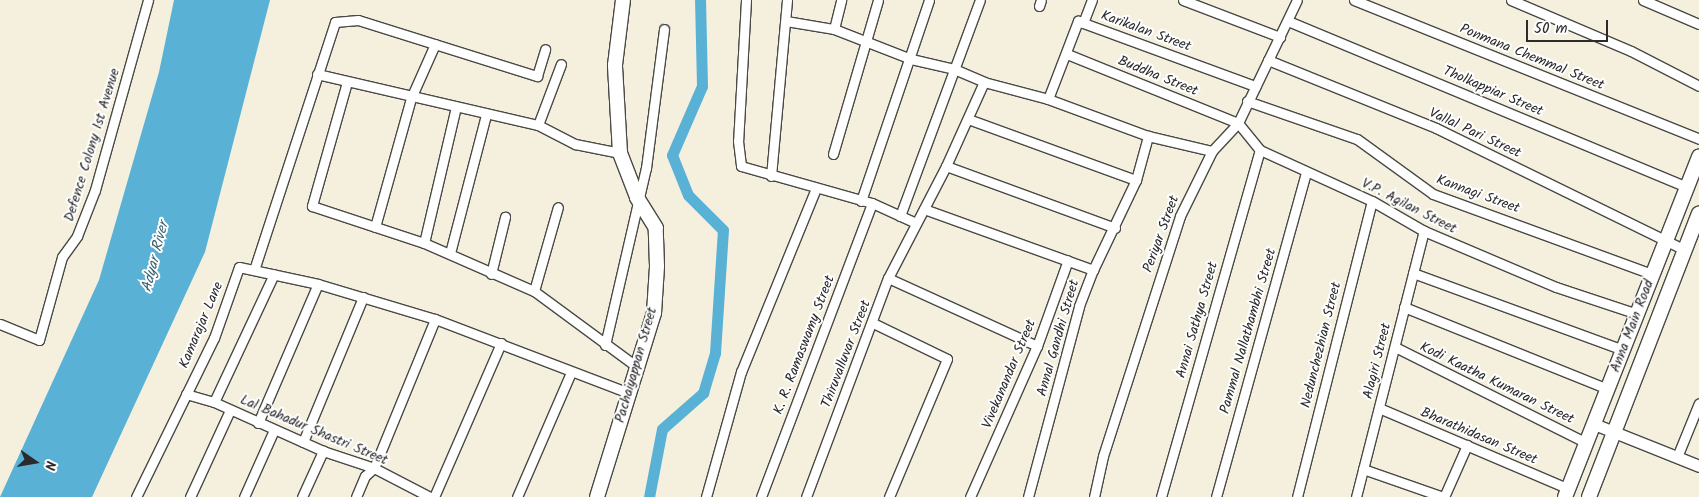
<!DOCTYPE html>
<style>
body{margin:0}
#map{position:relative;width:1699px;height:497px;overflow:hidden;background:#f5f0de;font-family:Kalam,sans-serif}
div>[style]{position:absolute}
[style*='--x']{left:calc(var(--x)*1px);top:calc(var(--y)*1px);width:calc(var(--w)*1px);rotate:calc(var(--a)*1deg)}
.water>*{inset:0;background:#59b1d6}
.canal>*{height:11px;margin:-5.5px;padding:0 5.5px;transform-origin:5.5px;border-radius:5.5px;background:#59b1d6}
.roads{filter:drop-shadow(1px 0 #494946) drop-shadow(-1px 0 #494946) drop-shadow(0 1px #494946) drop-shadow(0 -1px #494946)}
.minor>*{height:9px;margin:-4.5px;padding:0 4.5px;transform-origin:4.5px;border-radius:4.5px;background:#fff}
.tertiary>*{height:11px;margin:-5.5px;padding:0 5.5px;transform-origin:5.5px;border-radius:5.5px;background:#fff}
.secondary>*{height:14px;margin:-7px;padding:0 7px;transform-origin:7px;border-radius:7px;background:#fff}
span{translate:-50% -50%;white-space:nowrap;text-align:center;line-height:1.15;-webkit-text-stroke:4px #fff;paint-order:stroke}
.street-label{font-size:14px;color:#2b2b2b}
.water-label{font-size:15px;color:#3d616f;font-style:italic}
.north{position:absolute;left:10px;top:437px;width:50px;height:50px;-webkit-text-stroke:4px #fff;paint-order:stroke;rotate:103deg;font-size:14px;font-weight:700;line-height:20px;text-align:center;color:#2b2b2b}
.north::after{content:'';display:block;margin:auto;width:18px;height:22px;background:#2b2b2b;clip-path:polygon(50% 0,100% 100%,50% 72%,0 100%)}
.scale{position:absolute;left:1526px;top:20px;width:82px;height:22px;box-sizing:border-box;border:2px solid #2b2b2b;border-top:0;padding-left:6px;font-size:15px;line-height:18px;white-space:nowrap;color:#2b2b2b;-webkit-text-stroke:4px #fff;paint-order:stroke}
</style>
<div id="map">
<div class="water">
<div style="clip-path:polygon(174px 0,270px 0,205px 252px,92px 497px,0 497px,99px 280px,159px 72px)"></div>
</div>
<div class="canal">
<div style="--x:649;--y:497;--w:69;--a:-79.2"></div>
<div style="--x:662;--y:429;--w:55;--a:-41.3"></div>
<div style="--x:703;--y:393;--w:42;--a:-73.3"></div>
<div style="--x:715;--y:353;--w:123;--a:-86.3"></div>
<div style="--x:723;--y:230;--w:49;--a:-135"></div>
<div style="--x:688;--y:195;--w:43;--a:-111.8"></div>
<div style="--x:672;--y:155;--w:75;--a:-66.5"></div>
<div style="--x:702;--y:86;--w:86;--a:-91.3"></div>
</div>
<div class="roads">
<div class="minor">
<div style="--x:746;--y:0;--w:141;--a:93.2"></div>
<div style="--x:738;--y:141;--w:25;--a:83"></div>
<div style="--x:741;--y:166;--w:136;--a:15.8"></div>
<div style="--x:872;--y:203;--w:48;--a:24.4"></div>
<div style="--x:1183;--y:0;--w:104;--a:20.9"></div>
<div style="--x:1354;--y:0;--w:372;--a:21.9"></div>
<div style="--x:1511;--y:0;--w:130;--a:23"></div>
<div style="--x:1631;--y:51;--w:76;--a:27.2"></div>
<div style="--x:1643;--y:0;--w:61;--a:23.2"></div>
<div style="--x:1039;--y:6;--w:6;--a:-72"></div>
<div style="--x:786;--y:21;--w:49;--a:9.5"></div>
<div style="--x:834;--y:29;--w:83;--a:21.3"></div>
<div style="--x:911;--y:59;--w:44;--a:13.1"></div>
<div style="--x:954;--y:69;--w:33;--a:23"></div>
<div style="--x:984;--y:82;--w:66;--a:14.9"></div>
<div style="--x:1048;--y:99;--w:107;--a:20.3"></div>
<div style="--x:1148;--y:136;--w:66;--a:13.2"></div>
<div style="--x:1288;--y:21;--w:432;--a:22.6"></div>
<div style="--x:1083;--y:23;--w:25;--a:-69"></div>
<div style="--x:834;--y:29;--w:30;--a:-76"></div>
<div style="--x:1067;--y:54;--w:184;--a:22"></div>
<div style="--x:1238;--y:123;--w:35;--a:51"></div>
<div style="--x:1260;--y:150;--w:123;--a:24.5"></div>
<div style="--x:1372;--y:201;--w:60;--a:30"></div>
<div style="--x:1424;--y:231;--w:143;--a:23"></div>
<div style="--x:1556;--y:287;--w:85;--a:18.4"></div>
<div style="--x:1268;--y:60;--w:181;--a:22"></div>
<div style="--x:1436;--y:128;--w:277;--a:26.1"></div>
<div style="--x:317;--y:74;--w:227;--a:13"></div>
<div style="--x:538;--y:125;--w:42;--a:27.2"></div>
<div style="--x:575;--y:144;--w:46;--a:11.3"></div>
<div style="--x:347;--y:82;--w:129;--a:105.8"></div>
<div style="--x:312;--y:206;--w:118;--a:18.3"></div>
<div style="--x:424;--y:243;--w:120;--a:23.6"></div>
<div style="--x:534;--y:291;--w:128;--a:36.4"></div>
<div style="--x:1048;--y:99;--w:84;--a:-69"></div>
<div style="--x:1078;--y:21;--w:189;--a:20.2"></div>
<div style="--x:1247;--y:101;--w:116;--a:19.1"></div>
<div style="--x:1357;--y:139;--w:94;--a:35.9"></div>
<div style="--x:1433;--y:194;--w:233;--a:20.1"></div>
<div style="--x:968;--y:119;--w:179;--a:20"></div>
<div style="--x:538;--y:125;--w:65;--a:-69.3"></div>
<div style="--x:833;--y:154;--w:160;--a:-73.7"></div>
<div style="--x:946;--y:166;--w:180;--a:20.1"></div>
<div style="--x:771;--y:176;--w:177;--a:-84.8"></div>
<div style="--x:861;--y:201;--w:212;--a:-71.3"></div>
<div style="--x:924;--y:209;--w:180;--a:19.8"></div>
<div style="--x:900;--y:216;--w:230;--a:-69.7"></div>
<div style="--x:375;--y:227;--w:134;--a:-74.4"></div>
<div style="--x:411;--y:98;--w:59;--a:-66"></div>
<div style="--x:424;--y:243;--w:140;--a:-76.8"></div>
<div style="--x:450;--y:253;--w:143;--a:-75.4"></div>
<div style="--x:254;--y:270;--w:261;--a:-71.9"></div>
<div style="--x:335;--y:22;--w:23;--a:-5"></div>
<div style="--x:358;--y:20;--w:188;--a:17.4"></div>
<div style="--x:537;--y:76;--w:28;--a:-73"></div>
<div style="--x:1413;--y:273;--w:224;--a:20.1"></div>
<div style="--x:491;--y:274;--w:59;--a:-76.2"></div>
<div style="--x:888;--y:278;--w:164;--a:24.5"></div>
<div style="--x:534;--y:291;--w:87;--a:-74.1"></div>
<div style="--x:1404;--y:307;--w:220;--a:21.9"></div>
<div style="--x:873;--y:323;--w:82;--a:25.9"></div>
<div style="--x:947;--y:359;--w:150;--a:112.8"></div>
<div style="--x:0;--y:324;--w:42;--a:22.3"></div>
<div style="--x:39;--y:340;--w:86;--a:-74.5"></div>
<div style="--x:62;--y:257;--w:26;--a:-54"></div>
<div style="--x:77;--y:236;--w:49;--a:-68.6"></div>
<div style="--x:95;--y:190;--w:197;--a:-74.4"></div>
<div style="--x:605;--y:345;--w:182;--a:-77"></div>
<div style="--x:646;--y:168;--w:140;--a:-82.6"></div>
<div style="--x:1395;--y:347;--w:215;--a:26.6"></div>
<div style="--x:186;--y:394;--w:29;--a:16"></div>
<div style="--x:214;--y:402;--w:120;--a:24.2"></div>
<div style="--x:323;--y:451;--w:54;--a:18.4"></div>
<div style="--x:374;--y:468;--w:63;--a:27.4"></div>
<div style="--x:214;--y:402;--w:141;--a:-64.9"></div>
<div style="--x:1379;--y:408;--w:207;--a:23.1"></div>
<div style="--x:258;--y:423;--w:151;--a:-66.7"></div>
<div style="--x:303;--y:442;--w:157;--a:-67.5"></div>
<div style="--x:1677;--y:457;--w:58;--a:-67.8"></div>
<div style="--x:1363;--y:469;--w:85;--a:19.3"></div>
<div style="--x:136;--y:497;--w:177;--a:-63.9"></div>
<div style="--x:214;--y:338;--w:75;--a:-70.6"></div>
<div style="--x:239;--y:267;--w:81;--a:12.1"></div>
<div style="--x:318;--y:284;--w:122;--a:16.7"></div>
<div style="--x:435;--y:319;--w:208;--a:20.9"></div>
<div style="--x:190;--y:497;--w:96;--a:-65.3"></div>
<div style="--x:244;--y:497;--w:73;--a:-65.9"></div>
<div style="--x:302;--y:497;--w:51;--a:-65.5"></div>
<div style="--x:356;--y:497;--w:23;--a:-67"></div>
<div style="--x:365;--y:476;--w:12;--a:-42"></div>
<div style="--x:374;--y:468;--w:161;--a:-67.7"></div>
<div style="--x:434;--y:497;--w:168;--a:-66.5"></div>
<div style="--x:517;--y:497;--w:136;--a:-66.6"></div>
<div style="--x:706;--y:497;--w:130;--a:-74.4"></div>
<div style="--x:741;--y:372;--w:199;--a:-67.8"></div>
<div style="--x:761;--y:497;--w:314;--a:-69.3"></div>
<div style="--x:806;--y:497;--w:234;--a:-69.5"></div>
<div style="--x:888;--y:278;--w:126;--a:-62.6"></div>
<div style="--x:946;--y:166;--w:92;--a:-65.7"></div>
<div style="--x:970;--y:497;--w:165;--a:-66.1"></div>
<div style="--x:1037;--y:346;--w:91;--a:-70.2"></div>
<div style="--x:1028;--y:497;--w:198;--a:-75"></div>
<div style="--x:1079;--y:306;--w:39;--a:-69"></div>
<div style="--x:1093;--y:270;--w:100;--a:-64.5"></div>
<div style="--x:1136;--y:180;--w:46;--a:-74.7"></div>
<div style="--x:1094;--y:497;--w:42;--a:-77.6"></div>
<div style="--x:1103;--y:456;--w:252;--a:-72.2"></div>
<div style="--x:1180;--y:216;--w:72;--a:-63.8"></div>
<div style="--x:1212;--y:151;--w:38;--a:-47"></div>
<div style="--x:1238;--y:123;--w:136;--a:-64.4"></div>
<div style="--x:1161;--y:497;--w:361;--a:-74.1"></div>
<div style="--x:1216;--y:497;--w:337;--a:-74.5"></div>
<div style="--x:1297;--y:497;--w:305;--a:-75.8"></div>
<div style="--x:1356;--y:497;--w:275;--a:-75.7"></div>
<div style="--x:1444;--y:497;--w:57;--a:-66.1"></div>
</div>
<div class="tertiary">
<div style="--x:1594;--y:424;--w:113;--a:21.8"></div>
</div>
<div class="secondary">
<div style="--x:597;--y:497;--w:193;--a:-72.8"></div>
<div style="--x:654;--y:313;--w:47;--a:-86.3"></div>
<div style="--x:657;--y:266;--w:38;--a:-92"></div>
<div style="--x:656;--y:228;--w:36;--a:-122"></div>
<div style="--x:637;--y:197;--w:47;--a:-111.1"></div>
<div style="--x:620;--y:153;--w:88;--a:-93.3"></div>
<div style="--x:615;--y:65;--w:65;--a:-83"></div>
<div style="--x:1565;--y:497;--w:366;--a:-68.5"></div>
<div style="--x:1589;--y:497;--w:304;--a:-68.8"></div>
</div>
</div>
<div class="street-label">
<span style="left:1146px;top:31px;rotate:20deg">Karikalan Street</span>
<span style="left:1532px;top:57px;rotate:22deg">Ponmana Chemmal Street</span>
<span style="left:1158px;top:76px;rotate:22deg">Buddha Street</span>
<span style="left:1493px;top:91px;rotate:23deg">Tholkappiar Street</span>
<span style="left:1475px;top:133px;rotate:25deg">Vallal Pari Street</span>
<span style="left:92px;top:145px;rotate:-73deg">Defence Colony 1st Avenue</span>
<span style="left:1478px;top:194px;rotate:20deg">Kannagi Street</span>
<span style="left:1409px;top:206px;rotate:27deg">V.P. Agilan Street</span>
<span style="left:1161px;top:234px;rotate:-70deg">Periyar Street</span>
<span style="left:1197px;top:320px;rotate:-74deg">Annai Sathya Street</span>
<span style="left:201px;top:325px;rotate:-67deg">Kamarajar Lane</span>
<span style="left:1632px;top:326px;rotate:-69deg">Anna Main Road</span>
<span style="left:1248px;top:331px;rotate:-74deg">Pammal Nallathambhi Street</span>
<span style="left:1058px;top:338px;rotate:-74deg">Annal Gandhi Street</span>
<span style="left:804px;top:345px;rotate:-69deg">K. R. Ramaswamy Street</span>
<span style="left:1321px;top:345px;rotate:-76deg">Nedunchezhian Street</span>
<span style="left:846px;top:354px;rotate:-69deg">Thiruvalluvar Street</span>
<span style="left:1377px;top:361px;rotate:-76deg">Alagiri Street</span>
<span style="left:636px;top:365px;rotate:-74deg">Pachaiyappan Street</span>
<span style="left:1009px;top:374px;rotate:-67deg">Vivekanandar Street</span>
<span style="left:1497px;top:383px;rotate:26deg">Kodi Kaatha Kumaran Street</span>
<span style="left:314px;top:430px;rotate:23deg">Lal Bahadur Shastri Street</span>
<span style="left:1479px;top:436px;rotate:23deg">Bharathidasan Street</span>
</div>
<div class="water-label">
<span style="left:156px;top:257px;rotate:-76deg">Adyar River</span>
</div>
<div class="north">N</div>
<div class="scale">50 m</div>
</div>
